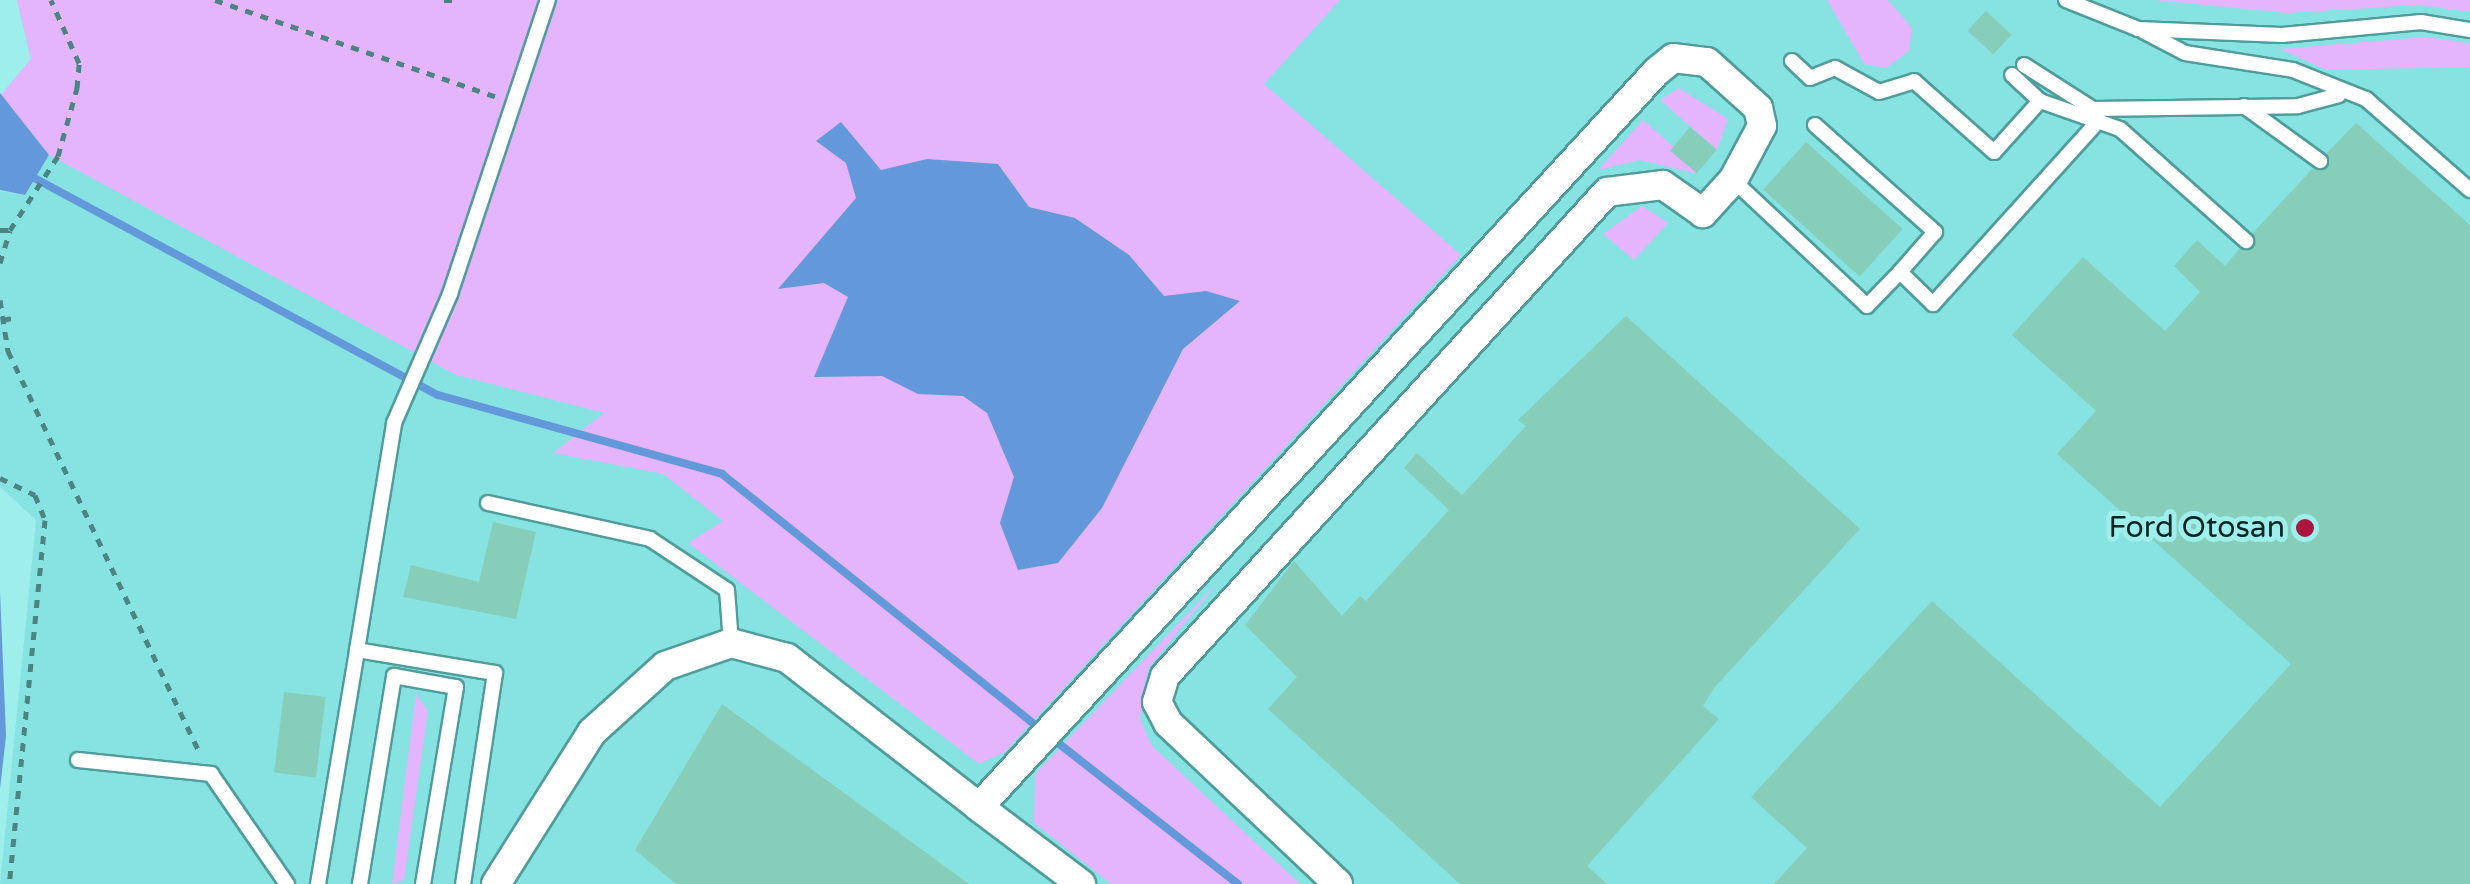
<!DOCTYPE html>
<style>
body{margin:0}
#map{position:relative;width:2470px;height:884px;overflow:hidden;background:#9eeeec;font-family:"Varela Round",sans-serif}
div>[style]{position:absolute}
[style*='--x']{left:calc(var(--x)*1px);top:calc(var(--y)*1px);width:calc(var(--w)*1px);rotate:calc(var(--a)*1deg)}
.built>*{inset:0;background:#87e3e1}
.green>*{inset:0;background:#e4b4fc}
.water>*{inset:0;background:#6399da}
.stream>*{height:8px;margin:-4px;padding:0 4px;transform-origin:4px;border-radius:4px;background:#6399da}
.building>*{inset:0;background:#86ceb9;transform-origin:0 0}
.path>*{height:5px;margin-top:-2.5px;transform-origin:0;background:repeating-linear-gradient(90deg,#4c8483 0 8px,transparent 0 16px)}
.roads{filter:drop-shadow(2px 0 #4e9d9c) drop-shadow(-2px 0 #4e9d9c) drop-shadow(0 2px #4e9d9c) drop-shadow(0 -2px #4e9d9c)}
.service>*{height:14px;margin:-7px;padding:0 7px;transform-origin:7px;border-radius:7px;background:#fff}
.minor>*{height:28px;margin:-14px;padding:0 14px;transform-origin:14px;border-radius:14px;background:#fff}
.dots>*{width:28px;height:28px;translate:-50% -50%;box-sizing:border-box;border:5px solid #9eeeec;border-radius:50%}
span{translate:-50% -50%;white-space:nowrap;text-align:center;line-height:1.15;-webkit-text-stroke:10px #9eeeec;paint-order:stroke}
.poi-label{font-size:30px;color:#012424}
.right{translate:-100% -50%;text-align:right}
</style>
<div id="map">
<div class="built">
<div style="clip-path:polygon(17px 0,2470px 0,2470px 884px,0 884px,36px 520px,0 487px,0 191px,25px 195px,49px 155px,1px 95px,31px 59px)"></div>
</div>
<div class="green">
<div style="clip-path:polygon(17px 0,1340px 0,1264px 84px,1461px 255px,1005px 752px,979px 764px,688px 543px,723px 521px,663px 474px,553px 453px,604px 413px,456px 375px,49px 155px,1px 95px,31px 59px)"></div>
<div style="clip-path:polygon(1827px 0,1888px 0,1912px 28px,1909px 51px,1886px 68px,1864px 64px)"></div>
<div style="clip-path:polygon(2154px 0,2470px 0,2470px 12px,2418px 5px,2287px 13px)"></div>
<div style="clip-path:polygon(2425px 37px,2470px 43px,2470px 67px,2326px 70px,2280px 49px)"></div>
<div style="clip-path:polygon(1679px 88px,1728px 119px,1717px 150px,1660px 100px)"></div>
<div style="clip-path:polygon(1643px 120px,1674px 147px,1697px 174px,1640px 160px,1598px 170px)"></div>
<div style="clip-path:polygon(1642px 206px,1668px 223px,1634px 260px,1603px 234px)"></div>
<div style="clip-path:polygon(1219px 581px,1148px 669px,1140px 719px,1152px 746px,1300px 884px,1111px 884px,1034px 823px,1035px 774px)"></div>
<div style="clip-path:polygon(416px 694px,428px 711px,404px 880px,392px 884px)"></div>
</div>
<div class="water">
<div style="clip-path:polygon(0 93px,49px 155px,25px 195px,0 190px)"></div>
<div style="clip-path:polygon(841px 122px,881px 170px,927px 159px,998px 164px,1029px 207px,1075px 218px,1129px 255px,1164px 296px,1206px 291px,1240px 301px,1183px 349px,1102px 508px,1058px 563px,1018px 570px,1000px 523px,1014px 477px,987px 413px,963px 396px,918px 394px,882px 376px,814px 377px,848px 297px,824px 283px,778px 289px,856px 198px,846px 163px,816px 141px)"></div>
<div style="clip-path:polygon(0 591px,6px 736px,0 789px)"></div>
</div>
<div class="stream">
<div style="--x:25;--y:173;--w:469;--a:28.3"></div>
<div style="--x:438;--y:395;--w:295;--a:15.5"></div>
<div style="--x:722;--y:474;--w:410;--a:38.7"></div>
<div style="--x:1053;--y:739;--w:235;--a:38.1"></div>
</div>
<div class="building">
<div style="left:1986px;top:11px;width:35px;height:27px;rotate:43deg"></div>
<div style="clip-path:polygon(2356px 123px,2470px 225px,2470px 884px,1774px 884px,1807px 848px,1751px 797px,1932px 601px,2160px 807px,2291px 664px,2057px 454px,2096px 411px,2012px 335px,2083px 257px,2165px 331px,2200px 292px,2174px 266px,2197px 240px,2225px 266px,2239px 249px,2253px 249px,2253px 233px,2312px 169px,2328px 168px,2327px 153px)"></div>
<div style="left:1690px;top:127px;width:35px;height:31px;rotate:40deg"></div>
<div style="left:1806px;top:142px;width:130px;height:64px;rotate:42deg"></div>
<div style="clip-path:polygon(1626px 316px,1860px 529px,1714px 688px,1703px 706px,1719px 719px,1587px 866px,1607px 884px,1460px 884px,1268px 709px,1297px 677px,1245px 625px,1294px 561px,1342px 616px,1360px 596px,1366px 601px,1449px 510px,1404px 468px,1417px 453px,1462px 495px,1526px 426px,1518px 420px)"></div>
<div style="clip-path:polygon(493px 522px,536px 532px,516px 619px,403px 597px,411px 565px,479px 582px)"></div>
<div style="left:284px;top:692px;width:42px;height:81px;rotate:7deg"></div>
<div style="clip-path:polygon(722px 704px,969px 884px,676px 884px,635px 850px)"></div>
</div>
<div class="path">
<div style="--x:215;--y:0;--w:297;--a:19"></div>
<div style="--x:444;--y:0;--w:16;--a:0"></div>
<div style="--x:0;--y:230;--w:10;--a:0"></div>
<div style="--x:10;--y:230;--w:88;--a:-57"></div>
<div style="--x:58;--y:156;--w:71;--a:-74.4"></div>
<div style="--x:77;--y:88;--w:25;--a:-85"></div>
<div style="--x:79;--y:63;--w:69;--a:-114"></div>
<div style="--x:0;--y:263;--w:34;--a:-73"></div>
<div style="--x:0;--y:300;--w:52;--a:81.1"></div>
<div style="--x:8;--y:351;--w:445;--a:64.5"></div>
<div style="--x:3;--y:320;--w:13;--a:-13"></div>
<div style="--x:0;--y:478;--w:39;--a:26"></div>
<div style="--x:35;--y:495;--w:27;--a:68"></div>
<div style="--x:45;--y:520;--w:366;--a:95.6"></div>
</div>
<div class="roads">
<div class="service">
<div style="--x:2066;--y:0;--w:78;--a:21.9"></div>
<div style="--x:2138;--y:29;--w:144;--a:2.4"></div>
<div style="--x:2282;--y:35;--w:140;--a:-5.3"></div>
<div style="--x:2421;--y:22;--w:50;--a:9.3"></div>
<div style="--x:2143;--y:31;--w:47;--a:27.6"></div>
<div style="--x:2185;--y:53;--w:109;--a:8.9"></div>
<div style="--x:2293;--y:70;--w:79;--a:21.7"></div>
<div style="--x:2366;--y:99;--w:138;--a:41.2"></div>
<div style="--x:1792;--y:61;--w:25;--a:43"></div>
<div style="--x:1810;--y:78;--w:27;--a:-22"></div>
<div style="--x:1835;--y:68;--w:50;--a:28.6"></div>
<div style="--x:1879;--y:92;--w:37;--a:-17"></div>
<div style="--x:1914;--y:81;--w:107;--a:41.6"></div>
<div style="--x:1994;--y:152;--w:69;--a:-48"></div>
<div style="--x:2040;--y:101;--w:38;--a:-137"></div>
<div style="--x:2024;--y:65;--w:82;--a:32.5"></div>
<div style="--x:2093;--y:109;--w:205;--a:-0.8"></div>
<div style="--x:2298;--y:106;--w:42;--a:-15"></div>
<div style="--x:2040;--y:101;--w:85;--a:19.3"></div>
<div style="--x:2120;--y:129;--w:169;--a:41.6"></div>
<div style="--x:2244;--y:106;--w:94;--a:35.9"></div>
<div style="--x:1815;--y:125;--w:161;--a:41.7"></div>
<div style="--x:1935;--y:232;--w:53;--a:131.2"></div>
<div style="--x:1900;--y:272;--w:46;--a:44.1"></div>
<div style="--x:1933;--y:304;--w:239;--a:-47.9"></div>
<div style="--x:1733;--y:180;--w:184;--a:43.2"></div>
<div style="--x:1867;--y:306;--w:47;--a:-45.9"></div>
<div style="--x:488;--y:503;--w:166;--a:12.5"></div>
<div style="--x:650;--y:539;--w:92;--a:33.5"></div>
<div style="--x:727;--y:590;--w:53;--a:85.7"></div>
<div style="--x:357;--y:650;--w:230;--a:-80.7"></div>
<div style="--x:394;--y:423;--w:141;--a:-66.5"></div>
<div style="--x:450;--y:294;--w:310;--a:-71.6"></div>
<div style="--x:78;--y:760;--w:134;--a:6"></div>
<div style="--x:211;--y:774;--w:134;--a:55.4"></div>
<div style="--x:318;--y:884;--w:237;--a:-80.5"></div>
<div style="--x:357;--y:650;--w:140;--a:9.5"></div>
<div style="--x:495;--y:673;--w:213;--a:98.6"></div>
<div style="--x:360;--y:884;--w:211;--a:-80.7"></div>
<div style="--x:394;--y:676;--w:63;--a:10.1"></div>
<div style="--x:456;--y:687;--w:200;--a:99.5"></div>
</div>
<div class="minor">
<div style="--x:496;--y:884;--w:180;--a:-57.7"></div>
<div style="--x:592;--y:732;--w:98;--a:-42.1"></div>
<div style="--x:665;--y:666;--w:70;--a:-19.2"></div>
<div style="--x:731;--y:643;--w:58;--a:15"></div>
<div style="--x:787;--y:658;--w:243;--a:37.8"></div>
<div style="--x:1081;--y:884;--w:128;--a:-143"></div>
<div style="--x:979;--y:807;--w:999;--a:-47.35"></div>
<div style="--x:1656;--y:72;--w:22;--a:-39"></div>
<div style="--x:1673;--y:58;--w:34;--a:7"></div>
<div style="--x:1707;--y:62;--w:69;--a:42"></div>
<div style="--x:1758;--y:108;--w:18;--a:77"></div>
<div style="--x:1762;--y:126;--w:61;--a:118.2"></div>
<div style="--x:1733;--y:180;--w:45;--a:132.3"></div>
<div style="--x:1703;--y:213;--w:49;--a:-145"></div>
<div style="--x:1663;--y:185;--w:56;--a:172.9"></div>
<div style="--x:1607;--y:192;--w:655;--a:132.4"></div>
<div style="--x:1165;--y:676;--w:27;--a:107"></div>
<div style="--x:1157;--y:702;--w:24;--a:62"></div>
<div style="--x:1168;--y:723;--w:234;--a:43.4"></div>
</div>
</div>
<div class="dots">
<div style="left:2305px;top:528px;background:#aa153d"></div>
</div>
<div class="poi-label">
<span class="right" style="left:2285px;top:528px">Ford Otosan</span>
</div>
</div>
